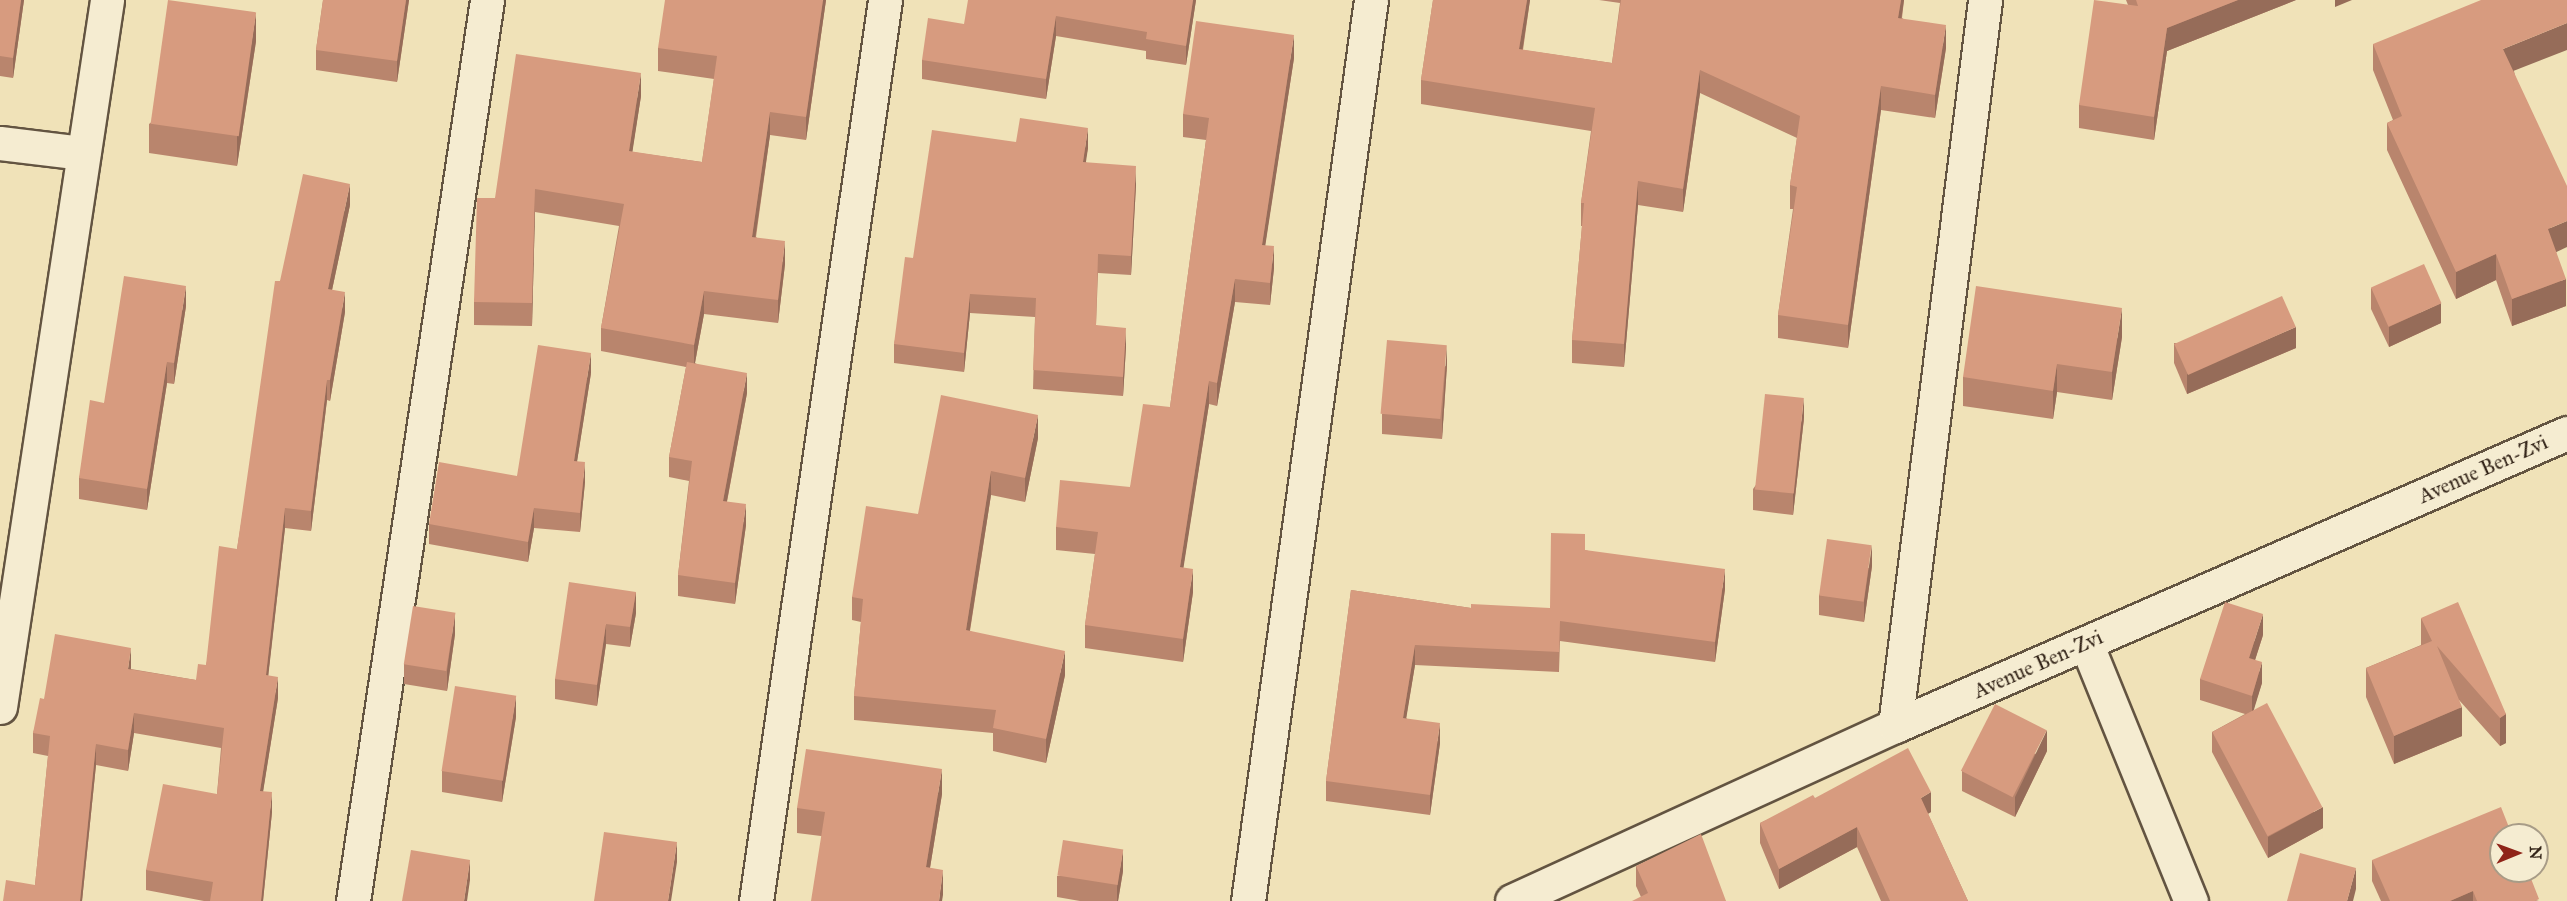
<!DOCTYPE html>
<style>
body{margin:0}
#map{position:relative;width:2567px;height:901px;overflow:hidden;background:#f0e2b8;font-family:"IM FELL Great Primer",serif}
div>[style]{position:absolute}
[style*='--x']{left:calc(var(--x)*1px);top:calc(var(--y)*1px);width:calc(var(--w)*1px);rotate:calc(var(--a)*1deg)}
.roads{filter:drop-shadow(2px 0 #635441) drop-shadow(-2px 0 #635441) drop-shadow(0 2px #635441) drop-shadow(0 -2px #635441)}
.street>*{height:33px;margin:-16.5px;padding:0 16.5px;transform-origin:16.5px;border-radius:16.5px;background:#f5ecd1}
.secondary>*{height:33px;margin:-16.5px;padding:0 16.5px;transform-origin:16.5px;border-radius:16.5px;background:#f5ecd1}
.wall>*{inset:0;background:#b9856d}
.shaded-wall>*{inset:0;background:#966c59}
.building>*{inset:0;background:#d79b7f;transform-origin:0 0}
span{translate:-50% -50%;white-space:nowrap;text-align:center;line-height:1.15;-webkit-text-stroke:6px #f5ecd1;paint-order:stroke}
.street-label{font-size:21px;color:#342519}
.north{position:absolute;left:2489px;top:823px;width:60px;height:60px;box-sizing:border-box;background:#f5ecd1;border:2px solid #a89c87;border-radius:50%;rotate:89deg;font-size:16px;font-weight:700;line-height:24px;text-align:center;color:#342519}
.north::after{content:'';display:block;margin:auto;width:21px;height:27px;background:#8f2418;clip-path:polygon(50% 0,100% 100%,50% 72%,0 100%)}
</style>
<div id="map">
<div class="roads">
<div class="street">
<div style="--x:0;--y:143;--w:84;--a:6.9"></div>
<div style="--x:2086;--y:643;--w:279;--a:67.9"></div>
<div style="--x:0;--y:707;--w:715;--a:-81.39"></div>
<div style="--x:1895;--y:726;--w:732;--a:-82.93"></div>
<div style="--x:353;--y:901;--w:911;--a:-81.54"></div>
<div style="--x:756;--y:901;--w:910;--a:-81.85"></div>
<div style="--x:1248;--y:901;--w:909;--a:-82.23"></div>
</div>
<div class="secondary">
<div style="--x:1512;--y:901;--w:421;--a:-24.6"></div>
<div style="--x:1895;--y:726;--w:733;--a:-23.56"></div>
</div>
</div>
<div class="wall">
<div style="clip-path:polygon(0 0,24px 0,13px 78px,0 76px)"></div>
<div style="clip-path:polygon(323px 0,409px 0,397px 82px,316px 70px,316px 50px)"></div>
<div style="clip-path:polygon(826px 0,806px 140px,770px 135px,756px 237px,785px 264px,778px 323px,704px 314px,695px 363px,747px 393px,727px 502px,746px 525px,735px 604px,678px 596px,678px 575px,689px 481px,669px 477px,669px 457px,686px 367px,601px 351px,601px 328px,619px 226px,535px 212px,532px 326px,474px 325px,474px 302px,495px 198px,641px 96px,632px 152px,702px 162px,714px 79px,658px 71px,658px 48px)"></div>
<div style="clip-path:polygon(1196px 0,1186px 65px,1146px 59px,1146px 51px,1056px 36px,1046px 99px,922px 79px,922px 60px,964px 24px)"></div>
<div style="clip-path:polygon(1433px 0,1530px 0,1523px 50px,1612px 63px,1620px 3px,1599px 0,1904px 0,1902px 18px,1946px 48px,1935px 118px,1881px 110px,1848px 348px,1778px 338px,1778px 315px,1793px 209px,1790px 209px,1790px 185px,1797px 138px,1700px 93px,1683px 212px,1638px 205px,1624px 367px,1572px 363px,1572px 340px,1582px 226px,1581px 226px,1581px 203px,1591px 131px,1421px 104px,1421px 80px)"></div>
<div style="clip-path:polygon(2126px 0,2296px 0,2167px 51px,2154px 140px,2079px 128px,2079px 105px,2128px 5px)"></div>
<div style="clip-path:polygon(256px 41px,237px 166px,149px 153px,149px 124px)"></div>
<div style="clip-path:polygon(2373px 44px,2514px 71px,2556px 252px,2566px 306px,2512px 326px,2496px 280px,2456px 299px,2387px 150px,2387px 123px,2393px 120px,2373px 70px)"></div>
<div style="clip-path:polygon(1294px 58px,1265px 245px,1274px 268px,1270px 305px,1235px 302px,1217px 406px,1209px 404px,1183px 568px,1193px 592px,1183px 662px,1085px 648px,1085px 625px,1095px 554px,1056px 550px,1056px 527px,1130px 487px,1170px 407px,1206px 140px,1183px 137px,1183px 114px)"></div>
<div style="clip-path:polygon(1016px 142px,1088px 148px,1085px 162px,1136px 185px,1131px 275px,1098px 273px,1096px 325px,1126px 347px,1123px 396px,1033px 389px,1035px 317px,970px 313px,964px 372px,894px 363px,894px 344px,913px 258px)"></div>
<div style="clip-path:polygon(350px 205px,332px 290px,345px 312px,330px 401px,327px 400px,311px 531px,285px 528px,268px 676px,278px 698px,263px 791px,272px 812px,263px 901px,204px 901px,146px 890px,146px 870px,217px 794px,221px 748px,134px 733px,128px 771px,96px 765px,82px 901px,3px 901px,35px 885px,48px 756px,33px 753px,33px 733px,44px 699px,131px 669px,196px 680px,206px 665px,237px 549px,280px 281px)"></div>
<div style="clip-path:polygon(2371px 288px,2441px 323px,2389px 347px,2371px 309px)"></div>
<div style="clip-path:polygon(186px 306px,174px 384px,167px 383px,147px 510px,79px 499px,79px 478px,104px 403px)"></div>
<div style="clip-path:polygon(2122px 337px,2112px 400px,2057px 392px,2053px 419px,1963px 406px,1963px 377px)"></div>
<div style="clip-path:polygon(2174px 343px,2296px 348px,2187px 394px,2174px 363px)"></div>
<div style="clip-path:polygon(1447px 365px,1442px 439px,1382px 434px,1382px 414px)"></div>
<div style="clip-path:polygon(591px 373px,577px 461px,585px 482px,580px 532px,534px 528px,528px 562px,429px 544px,429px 524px,517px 476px)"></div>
<div style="clip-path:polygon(1804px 418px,1793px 515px,1753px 510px,1753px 489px)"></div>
<div style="clip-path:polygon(1038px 438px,1025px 502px,991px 495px,970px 631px,1065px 675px,1046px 763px,993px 751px,993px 733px,854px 720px,854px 696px,861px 622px,852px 620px,852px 597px,918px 514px)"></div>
<div style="clip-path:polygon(1585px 550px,1725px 589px,1715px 662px,1560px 641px,1559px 672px,1415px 665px,1406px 718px,1440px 743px,1430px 815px,1326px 801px,1326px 781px,1351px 590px,1471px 608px,1550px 608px)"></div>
<div style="clip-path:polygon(1872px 566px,1864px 622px,1819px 615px,1819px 595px)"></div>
<div style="clip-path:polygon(636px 592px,636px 613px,630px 647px,606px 644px,597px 706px,555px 699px,555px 679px)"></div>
<div style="clip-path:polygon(2421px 618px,2506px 714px,2506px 743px,2500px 746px,2459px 700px,2462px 736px,2394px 764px,2366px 697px,2366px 668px,2421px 645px)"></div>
<div style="clip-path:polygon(455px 634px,447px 691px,404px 684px,404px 664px)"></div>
<div style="clip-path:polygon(2263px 635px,2255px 660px,2262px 683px,2253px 710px,2323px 828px,2268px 858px,2212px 752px,2212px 732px,2245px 714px,2200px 700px,2200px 679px)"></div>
<div style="clip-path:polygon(516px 717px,502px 802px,442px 792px,442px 771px)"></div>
<div style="clip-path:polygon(2047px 751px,2015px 817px,1962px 791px,1962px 771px)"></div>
<div style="clip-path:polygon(942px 794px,930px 868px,943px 895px,821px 836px,797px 833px,797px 808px)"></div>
<div style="clip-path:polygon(1815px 798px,1931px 812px,1928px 814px,1968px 901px,1881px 901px,1857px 847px,1779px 889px,1760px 843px,1760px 823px)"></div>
<div style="clip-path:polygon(2372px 860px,2539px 901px,2381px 901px,2372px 881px)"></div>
<div style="clip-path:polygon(1636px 866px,1726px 901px,1641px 897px,1636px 886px)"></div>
<div style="clip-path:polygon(1123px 871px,1118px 901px,1080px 901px,1057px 897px,1057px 876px)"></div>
</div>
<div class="shaded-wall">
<div style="clip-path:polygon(21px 0,24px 0,13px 78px,13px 58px)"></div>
<div style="clip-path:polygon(406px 0,409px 0,397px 82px,397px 61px)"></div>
<div style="clip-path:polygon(823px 0,826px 0,806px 140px,806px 117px)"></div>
<div style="clip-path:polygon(1193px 0,1196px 0,1186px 65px,1186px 46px)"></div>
<div style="clip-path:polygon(1527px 0,1530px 0,1519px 72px,1519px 49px)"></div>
<div style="clip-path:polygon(1901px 0,1904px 0,1898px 41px,1898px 18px)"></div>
<div style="clip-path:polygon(2238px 0,2296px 0,2167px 51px,2154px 140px,2154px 117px,2167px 28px)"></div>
<div style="clip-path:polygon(2335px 0,2352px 0,2335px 7px)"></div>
<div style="clip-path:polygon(256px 13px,256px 41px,237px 166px,237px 137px)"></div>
<div style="clip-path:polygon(1056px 16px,1056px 36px,1046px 99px,1046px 79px)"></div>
<div style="clip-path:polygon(2567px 23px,2567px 50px,2503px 75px,2503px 49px)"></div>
<div style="clip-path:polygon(1946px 25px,1946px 48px,1935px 118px,1935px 95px)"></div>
<div style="clip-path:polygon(1294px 35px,1294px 58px,1262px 267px,1262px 245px)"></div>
<div style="clip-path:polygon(1700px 70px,1700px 93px,1683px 212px,1683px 189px)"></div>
<div style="clip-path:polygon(641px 73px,641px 96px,629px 174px,629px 151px)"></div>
<div style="clip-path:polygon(1881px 86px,1881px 110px,1848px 348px,1848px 325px)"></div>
<div style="clip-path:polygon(770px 112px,770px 135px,752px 260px,752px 237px)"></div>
<div style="clip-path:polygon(1088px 128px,1088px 148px,1083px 182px,1083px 162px)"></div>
<div style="clip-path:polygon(1136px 166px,1136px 185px,1131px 275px,1131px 256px)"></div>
<div style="clip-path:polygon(1638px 181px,1638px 205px,1624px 367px,1624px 344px)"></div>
<div style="clip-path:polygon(350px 184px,350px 205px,328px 309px,328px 289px)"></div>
<div style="clip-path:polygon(535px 189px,535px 212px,532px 326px,532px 303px)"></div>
<div style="clip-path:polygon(2567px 221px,2567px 247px,2548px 256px,2548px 229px)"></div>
<div style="clip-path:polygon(785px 241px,785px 264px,778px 323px,778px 300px)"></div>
<div style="clip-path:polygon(1274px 246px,1274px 268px,1270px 305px,1270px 283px)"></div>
<div style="clip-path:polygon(2496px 254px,2496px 280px,2456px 299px,2456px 272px)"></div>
<div style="clip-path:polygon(1235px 279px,1235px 302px,1217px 406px,1217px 383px)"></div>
<div style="clip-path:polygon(2566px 279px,2566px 306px,2512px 326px,2512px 299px)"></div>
<div style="clip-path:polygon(186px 286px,186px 306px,174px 384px,174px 363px)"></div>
<div style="clip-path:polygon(704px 291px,704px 314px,694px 368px,694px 345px)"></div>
<div style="clip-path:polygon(345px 292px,345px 312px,330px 401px,330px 380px)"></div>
<div style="clip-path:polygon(970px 294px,970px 313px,964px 372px,964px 353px)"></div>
<div style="clip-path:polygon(2441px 303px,2441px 323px,2389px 347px,2389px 327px)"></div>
<div style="clip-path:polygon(2122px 308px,2122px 337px,2112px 400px,2112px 372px)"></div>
<div style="clip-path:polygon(2296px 327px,2296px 348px,2187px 394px,2187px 374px)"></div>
<div style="clip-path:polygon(1126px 328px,1126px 347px,1123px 396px,1123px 377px)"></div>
<div style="clip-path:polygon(1447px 345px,1447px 365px,1442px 439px,1442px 418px)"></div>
<div style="clip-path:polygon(591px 353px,591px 373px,574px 481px,574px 461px)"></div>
<div style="clip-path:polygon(167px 362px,167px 383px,147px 510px,147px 489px)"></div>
<div style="clip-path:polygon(2057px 364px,2057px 392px,2053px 419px,2053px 391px)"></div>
<div style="clip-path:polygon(747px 373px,747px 393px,723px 522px,723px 501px)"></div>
<div style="clip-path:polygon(327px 380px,327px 400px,311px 531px,311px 511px)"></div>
<div style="clip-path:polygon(1209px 381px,1209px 404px,1180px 590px,1180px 567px)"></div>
<div style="clip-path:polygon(1804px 398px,1804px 418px,1793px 515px,1793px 494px)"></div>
<div style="clip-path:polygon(1038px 415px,1038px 438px,1025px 502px,1025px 478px)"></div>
<div style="clip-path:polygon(585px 462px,585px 482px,580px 532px,580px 513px)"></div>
<div style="clip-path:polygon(991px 471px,991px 495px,966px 654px,966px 630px)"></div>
<div style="clip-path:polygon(746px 504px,746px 525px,735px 604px,735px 583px)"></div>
<div style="clip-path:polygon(285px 508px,285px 528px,266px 696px,266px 675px)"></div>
<div style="clip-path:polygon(534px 508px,534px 528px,528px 562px,528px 542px)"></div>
<div style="clip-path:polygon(1872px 545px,1872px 566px,1864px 622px,1864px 601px)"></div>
<div style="clip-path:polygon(1193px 569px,1193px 592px,1183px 662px,1183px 639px)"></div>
<div style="clip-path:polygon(1725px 569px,1725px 589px,1715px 662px,1715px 642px)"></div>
<div style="clip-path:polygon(636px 592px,636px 613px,630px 647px,630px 627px)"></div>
<div style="clip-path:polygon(455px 613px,455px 634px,447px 691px,447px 671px)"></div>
<div style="clip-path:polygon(2263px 614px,2263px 635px,2249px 679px,2249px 658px)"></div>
<div style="clip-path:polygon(606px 624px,606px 644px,597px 706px,597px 685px)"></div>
<div style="clip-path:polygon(1415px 645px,1415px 665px,1403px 738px,1403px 718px)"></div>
<div style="clip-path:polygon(131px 648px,131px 668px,128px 690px,128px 669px)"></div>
<div style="clip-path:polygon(1065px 651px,1065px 675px,1046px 763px,1046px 739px)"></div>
<div style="clip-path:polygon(2262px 662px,2262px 683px,2252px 716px,2252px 696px)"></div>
<div style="clip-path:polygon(278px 677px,278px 698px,260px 811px,260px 791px)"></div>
<div style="clip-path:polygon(516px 696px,516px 717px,502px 802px,502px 781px)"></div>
<div style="clip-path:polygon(2462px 707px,2462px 736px,2394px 764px,2394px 736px)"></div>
<div style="clip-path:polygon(134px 713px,134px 733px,128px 771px,128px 750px)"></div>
<div style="clip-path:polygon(2506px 714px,2506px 743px,2500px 746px,2500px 718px)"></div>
<div style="clip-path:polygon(1440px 723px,1440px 743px,1430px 815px,1430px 795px)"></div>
<div style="clip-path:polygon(2047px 730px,2047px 751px,2015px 817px,2015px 797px)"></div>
<div style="clip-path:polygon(96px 744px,96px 765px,82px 901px,80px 901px)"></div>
<div style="clip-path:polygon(942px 769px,942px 794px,926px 892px,926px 867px)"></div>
<div style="clip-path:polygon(272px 792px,272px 812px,263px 901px,261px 901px)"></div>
<div style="clip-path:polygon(1931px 792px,1931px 812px,1921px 817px,1921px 798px)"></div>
<div style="clip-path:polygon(2323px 807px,2323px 828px,2268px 858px,2268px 837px)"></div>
<div style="clip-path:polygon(1857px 827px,1857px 847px,1779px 889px,1779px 869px)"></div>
<div style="clip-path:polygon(677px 842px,677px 862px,671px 901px,668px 901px)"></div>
<div style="clip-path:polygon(1123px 850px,1123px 871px,1118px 901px,1117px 901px,1117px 887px)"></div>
<div style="clip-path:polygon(470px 860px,470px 880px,467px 901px,464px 901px)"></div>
<div style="clip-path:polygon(2356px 868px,2356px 889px,2353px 901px,2347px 901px)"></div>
<div style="clip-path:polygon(943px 870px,943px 895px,942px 901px,939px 901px)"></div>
<div style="clip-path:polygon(2473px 891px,2473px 901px,2450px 901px)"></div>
</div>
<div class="building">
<div style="clip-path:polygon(0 0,21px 0,13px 58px,0 56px)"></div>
<div style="left:168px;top:0;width:89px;height:125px;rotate:8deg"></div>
<div style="clip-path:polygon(323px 0,406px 0,397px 61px,316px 50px)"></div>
<div style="clip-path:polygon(665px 0,823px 0,806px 117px,770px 112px,752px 237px,785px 241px,778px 300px,704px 291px,694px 345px,601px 328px,624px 204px,535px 189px,532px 303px,474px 302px,477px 198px,495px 198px,516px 54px,641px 73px,629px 151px,702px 162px,717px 56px,658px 48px)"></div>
<div style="clip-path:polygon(968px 0,1193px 0,1186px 46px,1146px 39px,1147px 32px,1056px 16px,1046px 79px,922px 60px,928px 18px,964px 24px)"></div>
<div style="clip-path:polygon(1433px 0,1527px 0,1519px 49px,1612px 63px,1621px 0,1901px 0,1898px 18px,1946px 25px,1935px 95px,1881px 86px,1848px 325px,1778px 315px,1797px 187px,1790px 185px,1800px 116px,1700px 70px,1683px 189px,1638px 181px,1624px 344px,1572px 340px,1584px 203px,1581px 203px,1595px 108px,1421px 80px)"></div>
<div style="clip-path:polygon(2094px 0,2138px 6px,2136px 0,2238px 0,2167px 28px,2154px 117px,2079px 105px)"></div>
<div style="clip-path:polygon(2481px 0,2567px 0,2567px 23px,2503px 49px,2567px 186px,2567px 221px,2548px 229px,2566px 279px,2512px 299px,2496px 254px,2456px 272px,2387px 123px,2402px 116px,2373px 44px)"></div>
<div style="clip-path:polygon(1196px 21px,1294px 35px,1262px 245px,1274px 246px,1270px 283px,1235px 279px,1217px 383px,1209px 381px,1180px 567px,1193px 569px,1183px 639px,1085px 625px,1098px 532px,1056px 527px,1060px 480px,1130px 487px,1143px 404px,1170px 407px,1209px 118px,1183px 114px)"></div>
<div style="clip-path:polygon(1020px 118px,1088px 128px,1083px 162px,1136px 166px,1131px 256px,1098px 254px,1096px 325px,1126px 328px,1123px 377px,1033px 370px,1036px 298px,970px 294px,964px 353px,894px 344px,905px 257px,913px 258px,932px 130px,1016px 142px)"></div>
<div style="clip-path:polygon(303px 174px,350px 184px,328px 289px,345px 292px,330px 380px,327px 380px,311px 511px,285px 508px,266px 675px,278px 677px,260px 791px,272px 792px,261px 901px,210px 901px,213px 882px,146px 870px,163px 784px,217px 794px,224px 728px,134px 713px,128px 750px,96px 744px,80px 901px,3px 901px,6px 880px,35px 885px,50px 736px,33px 733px,40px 698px,44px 699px,55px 634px,131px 648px,128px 669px,196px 680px,198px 664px,206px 665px,219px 546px,237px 549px,275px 281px,280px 281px)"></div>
<div style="left:2424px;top:264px;width:43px;height:58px;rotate:66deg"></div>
<div style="clip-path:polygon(124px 276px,186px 286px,174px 363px,167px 362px,147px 489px,79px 478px,90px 400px,104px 403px)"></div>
<div style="clip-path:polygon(1976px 286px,2122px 308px,2112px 372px,2057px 364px,2053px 391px,1963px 377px)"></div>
<div style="left:2282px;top:296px;width:34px;height:118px;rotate:66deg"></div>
<div style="left:1387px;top:340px;width:60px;height:74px;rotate:5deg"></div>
<div style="clip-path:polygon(538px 345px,591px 353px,574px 461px,585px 462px,580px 513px,534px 508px,528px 542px,429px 524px,439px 462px,517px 476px)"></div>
<div style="clip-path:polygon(687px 362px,747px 373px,723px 501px,746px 504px,735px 583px,678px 575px,692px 461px,669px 457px)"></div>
<div style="left:1765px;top:394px;width:39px;height:96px;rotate:6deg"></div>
<div style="clip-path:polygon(941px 395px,1038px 415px,1025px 478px,991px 471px,966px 630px,1065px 651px,1046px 739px,993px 728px,996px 710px,854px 696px,863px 599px,852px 597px,866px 506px,918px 514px)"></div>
<div style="clip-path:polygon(1551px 533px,1585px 534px,1585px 550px,1725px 569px,1715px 642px,1560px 621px,1559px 652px,1415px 645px,1403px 718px,1440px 723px,1430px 795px,1326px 781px,1351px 590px,1471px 608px,1471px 604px,1550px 608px)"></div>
<div style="left:1827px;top:539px;width:45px;height:57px;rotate:8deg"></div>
<div style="clip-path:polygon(569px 582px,636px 592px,630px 627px,606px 624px,597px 685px,555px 679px)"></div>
<div style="clip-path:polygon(2225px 602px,2263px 614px,2249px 658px,2262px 662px,2252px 696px,2200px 679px)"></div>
<div style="clip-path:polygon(2458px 602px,2506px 714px,2500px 718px,2437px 646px,2462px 707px,2394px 736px,2366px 668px,2432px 641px,2421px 618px)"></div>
<div style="left:413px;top:606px;width:43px;height:59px;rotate:9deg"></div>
<div style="left:455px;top:686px;width:62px;height:86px;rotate:9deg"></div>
<div style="left:2267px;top:703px;width:118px;height:62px;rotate:62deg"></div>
<div style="left:1995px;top:704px;width:58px;height:75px;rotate:27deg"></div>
<div style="clip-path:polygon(1908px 748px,1931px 792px,1921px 798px,1968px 901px,1890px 901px,1857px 827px,1779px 869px,1760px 823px,1813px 795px,1815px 798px)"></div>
<div style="clip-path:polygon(806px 749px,942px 769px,926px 867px,943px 870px,939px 901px,811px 901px,825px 812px,797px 808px)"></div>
<div style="clip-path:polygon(2501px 807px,2512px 835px,2501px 835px,2501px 871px,2528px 871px,2539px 899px,2535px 901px,2477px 901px,2473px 891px,2450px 901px,2390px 901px,2372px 860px)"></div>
<div style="clip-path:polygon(604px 832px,677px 842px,668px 901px,594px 901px)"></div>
<div style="clip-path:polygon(1701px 834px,1726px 901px,1632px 901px,1648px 893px,1636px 866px)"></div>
<div style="left:1063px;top:840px;width:61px;height:36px;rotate:9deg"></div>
<div style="clip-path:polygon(411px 850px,470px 860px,464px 901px,402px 901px)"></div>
<div style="clip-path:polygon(2300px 853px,2356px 868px,2347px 901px,2287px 901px)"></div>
</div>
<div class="street-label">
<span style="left:2483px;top:469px;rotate:-24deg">Avenue Ben-Zvi</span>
<span style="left:2038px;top:664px;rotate:-24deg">Avenue Ben-Zvi</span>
</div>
<div class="north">N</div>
</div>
